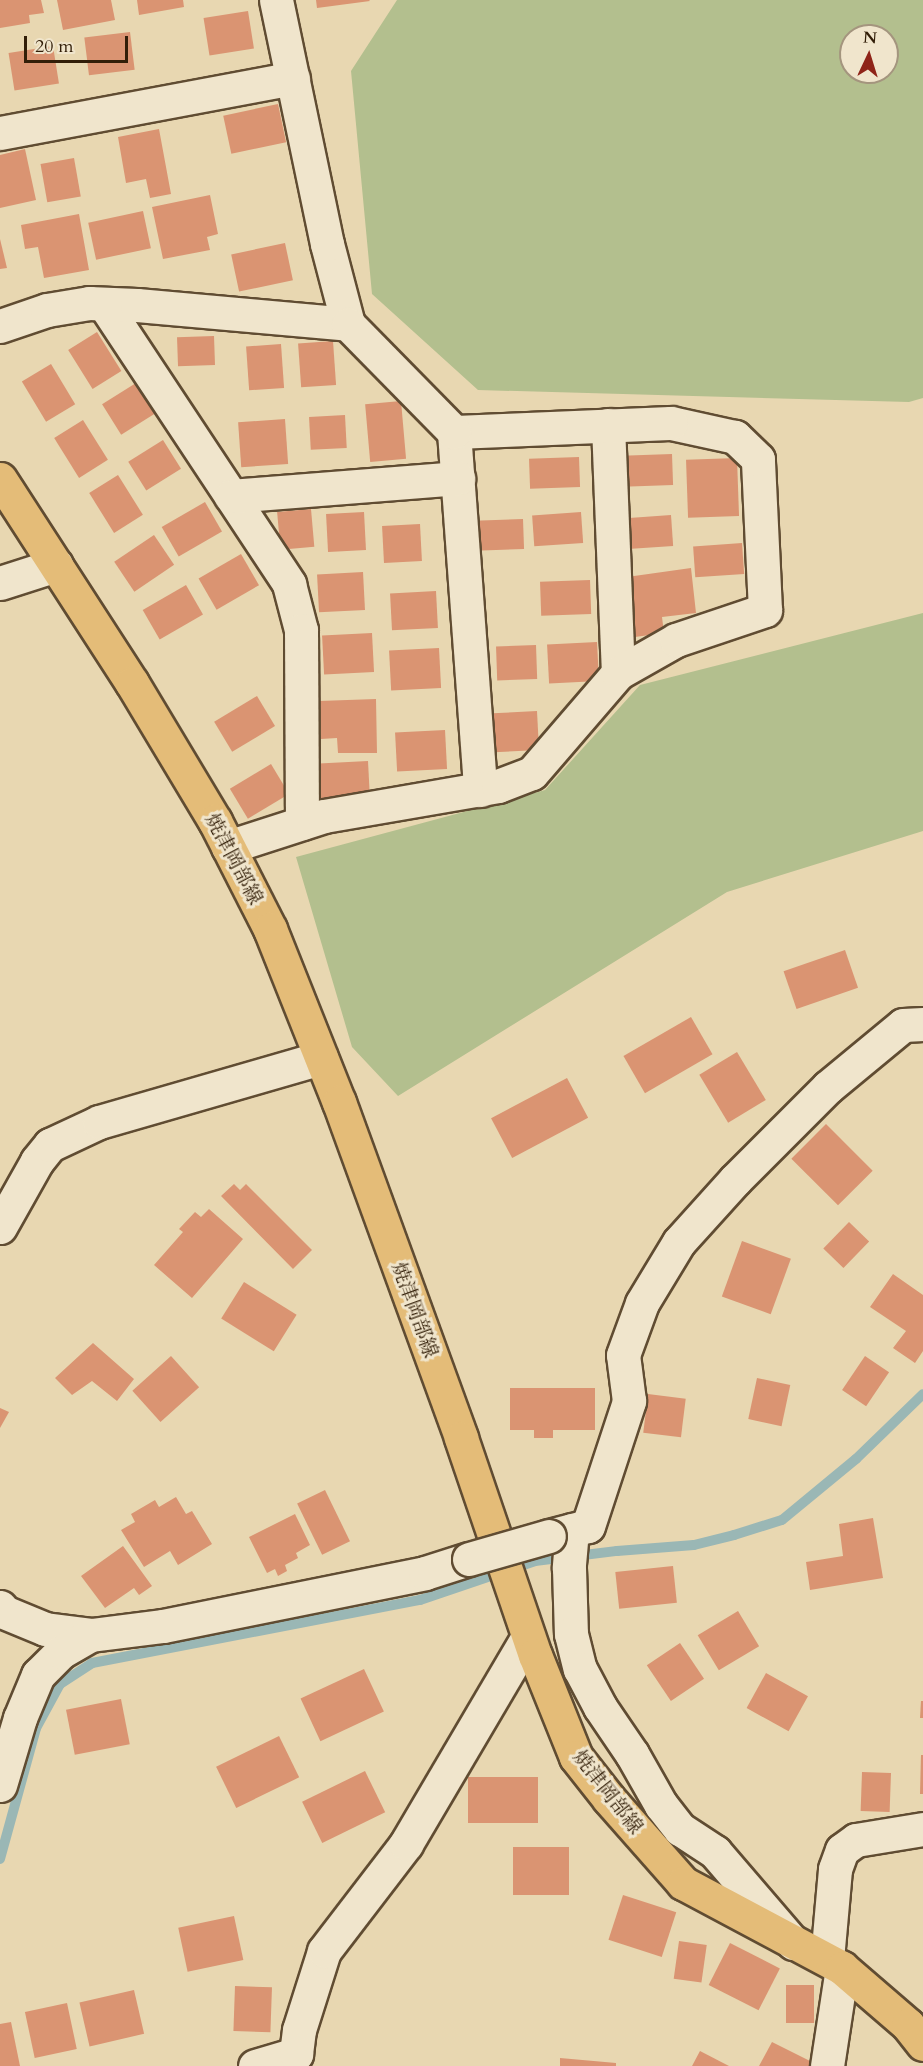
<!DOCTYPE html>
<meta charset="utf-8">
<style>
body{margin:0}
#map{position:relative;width:923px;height:2066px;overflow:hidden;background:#e8d7b1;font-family:Cardo,"Noto Serif JP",serif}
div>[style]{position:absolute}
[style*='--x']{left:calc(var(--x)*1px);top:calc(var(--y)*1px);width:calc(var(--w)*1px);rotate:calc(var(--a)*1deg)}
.green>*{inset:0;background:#b3bf8e}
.stream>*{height:10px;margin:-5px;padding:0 5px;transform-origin:5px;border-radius:5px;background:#9ab7b5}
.building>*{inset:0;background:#da9472;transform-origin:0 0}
.roads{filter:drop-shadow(2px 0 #604c32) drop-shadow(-2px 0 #604c32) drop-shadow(0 2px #604c32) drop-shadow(0 -2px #604c32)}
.minor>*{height:33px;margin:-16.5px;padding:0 16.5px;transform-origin:16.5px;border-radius:16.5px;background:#f0e5cc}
.major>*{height:33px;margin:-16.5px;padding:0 16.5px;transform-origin:16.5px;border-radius:16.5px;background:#e4bc78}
.bridges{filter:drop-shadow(2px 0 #604c32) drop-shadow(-2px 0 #604c32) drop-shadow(0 2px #604c32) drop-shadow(0 -2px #604c32)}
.minor-bridge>*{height:33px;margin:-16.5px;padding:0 16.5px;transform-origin:16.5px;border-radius:16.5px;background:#f0e5cc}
span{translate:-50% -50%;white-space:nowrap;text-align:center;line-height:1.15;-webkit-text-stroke:6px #f0e5cc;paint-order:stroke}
.street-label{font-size:20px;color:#321e08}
.north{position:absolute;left:839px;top:24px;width:60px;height:60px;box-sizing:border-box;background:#f0e5cc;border:2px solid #a4957e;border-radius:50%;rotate:4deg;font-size:16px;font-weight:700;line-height:24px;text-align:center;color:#321e08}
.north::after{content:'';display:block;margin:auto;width:21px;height:27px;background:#8f2418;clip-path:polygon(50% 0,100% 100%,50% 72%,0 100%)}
.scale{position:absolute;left:24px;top:36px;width:104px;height:27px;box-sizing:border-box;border:3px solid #321e08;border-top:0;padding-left:8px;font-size:18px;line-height:21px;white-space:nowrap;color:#321e08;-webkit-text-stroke:4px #f0e5cc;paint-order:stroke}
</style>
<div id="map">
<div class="green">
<div style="clip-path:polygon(evenodd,397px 0,923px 0,923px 398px,909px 402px,478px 390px,372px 294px,351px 71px,397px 0,851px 36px,887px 36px,887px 72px,851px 72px,851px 36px)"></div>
<div style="clip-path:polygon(923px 613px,923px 831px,727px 892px,398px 1096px,352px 1047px,296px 857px,545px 790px,640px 685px)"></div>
</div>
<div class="stream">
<div style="--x:0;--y:1859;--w:136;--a:-74.6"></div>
<div style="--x:36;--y:1728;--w:50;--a:-61.4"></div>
<div style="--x:60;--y:1684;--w:38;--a:-33"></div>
<div style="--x:92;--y:1663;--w:334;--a:-10.9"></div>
<div style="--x:420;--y:1600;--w:121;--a:-18.7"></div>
<div style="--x:535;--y:1561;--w:83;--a:-7"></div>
<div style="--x:617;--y:1551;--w:77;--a:-4.5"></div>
<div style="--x:694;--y:1545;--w:41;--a:-14"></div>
<div style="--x:734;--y:1535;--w:50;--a:-17.4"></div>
<div style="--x:782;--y:1520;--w:96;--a:-39.5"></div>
<div style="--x:856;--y:1459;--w:93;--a:-44.1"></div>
</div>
<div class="building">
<div style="clip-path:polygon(0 0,41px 0,44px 13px,29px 15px,30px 23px,0 28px)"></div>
<div style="clip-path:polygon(57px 0,111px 0,115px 20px,63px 30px)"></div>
<div style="clip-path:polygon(137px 0,183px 0,184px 7px,139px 15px)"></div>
<div style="clip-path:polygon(316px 0,369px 0,370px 1px,317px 8px)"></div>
<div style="left:248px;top:11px;width:38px;height:45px;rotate:81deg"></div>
<div style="left:130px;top:32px;width:38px;height:46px;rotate:83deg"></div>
<div style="left:53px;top:46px;width:38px;height:45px;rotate:81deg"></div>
<div style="left:278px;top:104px;width:39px;height:56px;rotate:78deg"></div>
<div style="clip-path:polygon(159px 129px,171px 194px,150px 198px,146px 179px,126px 183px,118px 137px)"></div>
<div style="clip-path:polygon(25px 149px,36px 200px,0 208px,0 155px)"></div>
<div style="left:74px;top:158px;width:39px;height:34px;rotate:80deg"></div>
<div style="clip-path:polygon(210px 195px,218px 234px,207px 237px,210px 250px,163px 259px,152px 207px)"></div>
<div style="left:143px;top:211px;width:38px;height:56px;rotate:78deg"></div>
<div style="clip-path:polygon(79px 214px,89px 270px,44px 278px,38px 247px,25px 249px,21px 225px)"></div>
<div style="clip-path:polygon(0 239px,7px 268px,0 269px)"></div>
<div style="left:285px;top:243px;width:38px;height:55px;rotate:78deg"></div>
<div style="left:97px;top:332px;width:46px;height:34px;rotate:58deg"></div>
<div style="left:214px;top:336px;width:29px;height:37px;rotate:88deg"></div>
<div style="left:333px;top:341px;width:44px;height:35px;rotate:86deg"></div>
<div style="left:281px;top:344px;width:44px;height:35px;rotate:86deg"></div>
<div style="left:51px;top:364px;width:47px;height:34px;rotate:59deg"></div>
<div style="left:136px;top:383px;width:36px;height:40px;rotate:58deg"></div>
<div style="left:401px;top:401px;width:58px;height:36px;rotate:85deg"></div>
<div style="left:345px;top:415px;width:33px;height:36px;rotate:87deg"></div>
<div style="left:285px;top:419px;width:45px;height:47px;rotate:86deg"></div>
<div style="left:83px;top:420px;width:47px;height:34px;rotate:58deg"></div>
<div style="left:163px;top:440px;width:34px;height:41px;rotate:58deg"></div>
<div style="left:672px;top:454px;width:31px;height:50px;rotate:88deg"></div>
<div style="left:579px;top:457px;width:30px;height:50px;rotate:88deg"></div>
<div style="left:737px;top:458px;width:58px;height:51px;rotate:88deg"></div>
<div style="left:118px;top:475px;width:47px;height:34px;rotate:58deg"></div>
<div style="left:205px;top:502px;width:34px;height:50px;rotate:60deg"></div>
<div style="left:311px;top:509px;width:38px;height:34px;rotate:85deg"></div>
<div style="left:364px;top:512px;width:38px;height:38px;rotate:87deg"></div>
<div style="left:581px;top:512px;width:31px;height:49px;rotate:86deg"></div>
<div style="left:671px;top:515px;width:31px;height:49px;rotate:86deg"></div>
<div style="left:523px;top:519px;width:30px;height:49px;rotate:88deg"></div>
<div style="left:420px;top:524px;width:37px;height:38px;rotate:87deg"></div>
<div style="left:154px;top:535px;width:36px;height:48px;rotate:56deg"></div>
<div style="left:742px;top:543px;width:31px;height:49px;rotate:86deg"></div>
<div style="left:241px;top:554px;width:36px;height:49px;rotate:60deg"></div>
<div style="clip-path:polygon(691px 568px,696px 613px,662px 617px,664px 633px,635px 637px,627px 577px)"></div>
<div style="left:363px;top:572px;width:38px;height:46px;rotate:87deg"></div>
<div style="left:590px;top:580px;width:34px;height:50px;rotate:88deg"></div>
<div style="left:186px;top:585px;width:34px;height:50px;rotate:60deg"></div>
<div style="left:436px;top:591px;width:37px;height:46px;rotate:87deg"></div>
<div style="left:372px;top:633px;width:39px;height:50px;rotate:87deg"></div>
<div style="left:597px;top:642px;width:39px;height:50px;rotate:87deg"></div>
<div style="left:536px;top:645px;width:34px;height:40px;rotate:88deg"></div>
<div style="left:439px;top:648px;width:40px;height:50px;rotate:87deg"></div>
<div style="left:257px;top:696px;width:35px;height:50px;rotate:59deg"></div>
<div style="clip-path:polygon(376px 699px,377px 753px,338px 753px,337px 738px,321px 739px,319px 701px)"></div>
<div style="left:537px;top:711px;width:39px;height:50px;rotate:87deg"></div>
<div style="left:445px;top:730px;width:39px;height:50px;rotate:87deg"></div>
<div style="left:368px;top:761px;width:35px;height:49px;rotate:87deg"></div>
<div style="left:271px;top:764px;width:35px;height:48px;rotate:59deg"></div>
<div style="left:845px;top:950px;width:40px;height:65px;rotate:71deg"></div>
<div style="left:691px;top:1017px;width:43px;height:78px;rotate:60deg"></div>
<div style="left:737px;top:1052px;width:56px;height:44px;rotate:59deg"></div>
<div style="left:567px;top:1078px;width:45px;height:86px;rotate:62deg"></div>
<div style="left:826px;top:1124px;width:66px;height:49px;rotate:45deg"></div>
<div style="clip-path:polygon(234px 1184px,240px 1190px,246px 1184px,312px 1250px,293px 1269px,221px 1196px)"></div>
<div style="clip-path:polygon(209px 1209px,243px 1239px,192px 1298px,154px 1265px,183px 1232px,179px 1229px,195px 1212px,201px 1217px)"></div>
<div style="left:849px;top:1222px;width:28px;height:37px;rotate:44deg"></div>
<div style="left:742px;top:1241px;width:52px;height:59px;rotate:20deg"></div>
<div style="clip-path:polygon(893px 1274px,923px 1295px,923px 1351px,915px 1363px,893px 1348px,906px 1331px,870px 1307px)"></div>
<div style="left:244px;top:1282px;width:62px;height:43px;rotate:32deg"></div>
<div style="clip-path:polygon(93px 1343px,134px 1379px,117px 1401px,92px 1381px,72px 1395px,55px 1378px)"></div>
<div style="left:171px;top:1356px;width:42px;height:52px;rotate:48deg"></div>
<div style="left:865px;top:1356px;width:29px;height:41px;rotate:34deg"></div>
<div style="left:757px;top:1378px;width:34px;height:42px;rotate:12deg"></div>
<div style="clip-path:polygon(510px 1388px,595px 1388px,595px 1430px,553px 1430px,553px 1438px,534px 1438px,534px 1430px,510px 1430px)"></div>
<div style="left:648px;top:1394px;width:38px;height:39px;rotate:7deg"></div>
<div style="clip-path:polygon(0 1408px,9px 1412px,0 1428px)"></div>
<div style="left:325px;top:1490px;width:57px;height:31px;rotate:64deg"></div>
<div style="clip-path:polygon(176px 1497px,186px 1514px,192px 1511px,212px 1544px,178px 1565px,170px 1551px,144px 1567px,121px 1530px,135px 1522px,131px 1514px,155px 1500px,159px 1507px)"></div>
<div style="clip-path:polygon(295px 1514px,310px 1545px,296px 1553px,298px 1558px,285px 1565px,287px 1571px,278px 1576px,275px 1569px,267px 1573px,249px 1537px)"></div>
<div style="clip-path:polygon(873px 1518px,883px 1578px,810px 1590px,806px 1562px,843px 1556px,839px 1524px)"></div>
<div style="clip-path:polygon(123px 1546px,152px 1586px,139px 1595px,134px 1588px,105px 1608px,81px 1576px)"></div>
<div style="left:673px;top:1566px;width:37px;height:58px;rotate:84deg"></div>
<div style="left:738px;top:1611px;width:41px;height:47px;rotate:59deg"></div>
<div style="left:680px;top:1643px;width:43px;height:40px;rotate:56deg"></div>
<div style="left:364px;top:1669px;width:47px;height:70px;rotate:65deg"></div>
<div style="left:766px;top:1673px;width:48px;height:40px;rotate:29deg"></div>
<div style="left:121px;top:1699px;width:46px;height:56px;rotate:79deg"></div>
<div style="clip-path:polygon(921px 1701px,923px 1701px,923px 1718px,920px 1718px)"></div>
<div style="left:279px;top:1736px;width:46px;height:70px;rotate:64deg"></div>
<div style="clip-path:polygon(921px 1755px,923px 1755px,923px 1794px,920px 1794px)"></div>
<div style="left:365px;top:1771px;width:46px;height:70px;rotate:64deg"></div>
<div style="left:862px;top:1772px;width:29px;height:39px;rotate:2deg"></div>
<div style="left:538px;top:1777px;width:46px;height:70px;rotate:90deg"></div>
<div style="left:513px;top:1847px;width:56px;height:48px"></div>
<div style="left:623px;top:1895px;width:56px;height:47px;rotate:18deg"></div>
<div style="left:234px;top:1916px;width:45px;height:57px;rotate:78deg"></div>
<div style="left:679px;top:1941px;width:28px;height:38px;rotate:8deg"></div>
<div style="left:730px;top:1943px;width:56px;height:47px;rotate:27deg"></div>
<div style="left:786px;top:1985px;width:28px;height:38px"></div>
<div style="left:235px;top:1986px;width:37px;height:45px;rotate:2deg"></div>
<div style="left:134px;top:1990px;width:45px;height:56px;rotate:77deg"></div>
<div style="left:67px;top:2003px;width:47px;height:43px;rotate:78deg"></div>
<div style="clip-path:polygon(11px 2022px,20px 2066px,0 2066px,0 2024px)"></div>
<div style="clip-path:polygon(772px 2042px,820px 2066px,759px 2066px)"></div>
<div style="clip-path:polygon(700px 2051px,729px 2066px,692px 2066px)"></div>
<div style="clip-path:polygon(560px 2058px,616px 2063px,616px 2066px,560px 2066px)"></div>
</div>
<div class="roads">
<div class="minor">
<div style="--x:0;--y:133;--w:298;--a:-10.6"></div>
<div style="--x:104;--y:304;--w:336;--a:56.5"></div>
<div style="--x:289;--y:584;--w:48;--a:75.4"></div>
<div style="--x:301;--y:630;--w:193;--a:89.7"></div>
<div style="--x:0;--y:326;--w:50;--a:-18.8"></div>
<div style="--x:47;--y:310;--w:43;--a:-9.5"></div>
<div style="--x:89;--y:303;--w:48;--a:2.4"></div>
<div style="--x:137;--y:305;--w:212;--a:5.1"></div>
<div style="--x:348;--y:324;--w:83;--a:-104.7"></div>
<div style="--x:327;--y:244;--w:249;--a:-101.8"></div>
<div style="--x:608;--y:425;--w:248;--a:87.7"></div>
<div style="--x:454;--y:432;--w:359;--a:85.8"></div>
<div style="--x:231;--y:496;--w:228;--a:-4.5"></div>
<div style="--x:0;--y:583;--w:59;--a:-17.8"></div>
<div style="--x:228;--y:847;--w:101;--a:-17.9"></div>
<div style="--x:324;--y:816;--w:177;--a:-9.8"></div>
<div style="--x:498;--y:786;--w:36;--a:-21"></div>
<div style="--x:532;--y:773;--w:132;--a:-49.3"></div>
<div style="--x:618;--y:673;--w:67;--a:-29.6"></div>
<div style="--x:676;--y:640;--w:94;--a:-18.6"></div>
<div style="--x:765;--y:610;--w:151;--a:-92.7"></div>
<div style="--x:758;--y:459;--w:32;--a:-136"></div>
<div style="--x:735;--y:437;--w:66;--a:-167.7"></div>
<div style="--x:671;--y:423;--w:217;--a:177.6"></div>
<div style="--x:454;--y:432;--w:151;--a:-134.5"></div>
<div style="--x:0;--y:1227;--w:76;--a:-60.7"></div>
<div style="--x:37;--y:1161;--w:21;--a:-51"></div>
<div style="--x:50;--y:1145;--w:54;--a:-25.1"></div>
<div style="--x:99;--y:1122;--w:231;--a:-16.1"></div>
<div style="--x:572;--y:1530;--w:38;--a:95"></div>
<div style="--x:569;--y:1568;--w:66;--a:88.3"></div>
<div style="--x:571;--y:1634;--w:36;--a:76"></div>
<div style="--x:580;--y:1669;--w:43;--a:62.2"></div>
<div style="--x:600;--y:1707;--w:57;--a:55.8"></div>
<div style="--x:632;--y:1754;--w:59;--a:60.4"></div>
<div style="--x:661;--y:1805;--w:31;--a:52"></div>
<div style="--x:680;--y:1829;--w:42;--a:33.3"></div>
<div style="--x:715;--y:1852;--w:120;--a:49.4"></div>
<div style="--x:549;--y:1536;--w:40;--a:-14.4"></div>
<div style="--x:588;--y:1526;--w:132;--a:-71.8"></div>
<div style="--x:629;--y:1401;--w:46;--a:-97.4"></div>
<div style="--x:623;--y:1355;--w:55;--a:-69.9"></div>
<div style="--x:642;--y:1303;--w:71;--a:-58.8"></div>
<div style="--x:679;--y:1242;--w:84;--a:-47.9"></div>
<div style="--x:735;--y:1180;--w:132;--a:-45"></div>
<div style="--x:828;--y:1087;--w:97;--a:-39.6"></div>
<div style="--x:903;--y:1025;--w:20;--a:-3"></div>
<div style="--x:0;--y:1607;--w:6;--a:51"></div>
<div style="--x:4;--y:1612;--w:44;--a:22.5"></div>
<div style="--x:45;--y:1629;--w:46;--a:7.4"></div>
<div style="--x:91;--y:1635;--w:73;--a:-7.1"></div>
<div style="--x:163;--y:1626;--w:267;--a:-11.4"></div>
<div style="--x:425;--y:1573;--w:46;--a:-17.7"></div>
<div style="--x:0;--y:1785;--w:70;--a:-73.4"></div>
<div style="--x:20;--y:1718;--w:47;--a:-67.3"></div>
<div style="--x:38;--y:1675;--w:33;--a:-45"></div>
<div style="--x:61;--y:1652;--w:34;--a:-30"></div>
<div style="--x:827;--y:1959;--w:90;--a:-84.9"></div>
<div style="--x:835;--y:1869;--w:20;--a:-70"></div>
<div style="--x:842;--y:1850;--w:17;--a:-36"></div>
<div style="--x:856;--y:1840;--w:68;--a:-9.3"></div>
<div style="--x:255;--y:2066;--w:43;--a:-16.3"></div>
<div style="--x:296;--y:2054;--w:24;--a:-83"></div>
<div style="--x:299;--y:2030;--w:83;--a:-72.4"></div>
<div style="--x:324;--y:1951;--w:135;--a:-52.5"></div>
<div style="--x:406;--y:1844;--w:240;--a:-59.5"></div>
<div style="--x:827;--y:2066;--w:99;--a:-81.3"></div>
</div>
<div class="major">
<div style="--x:0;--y:479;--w:243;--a:57.1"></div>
<div style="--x:132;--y:683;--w:161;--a:59"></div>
<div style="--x:215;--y:821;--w:121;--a:63"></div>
<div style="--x:270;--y:929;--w:186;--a:68.3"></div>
<div style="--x:339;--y:1102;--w:357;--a:70"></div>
<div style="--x:461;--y:1438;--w:229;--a:71.2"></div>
<div style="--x:535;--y:1655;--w:110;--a:68.1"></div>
<div style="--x:576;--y:1757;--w:53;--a:51.8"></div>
<div style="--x:609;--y:1799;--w:112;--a:48.6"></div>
<div style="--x:683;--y:1883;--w:180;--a:28.1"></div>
<div style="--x:842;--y:1968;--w:87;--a:40.8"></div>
<div style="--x:908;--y:2025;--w:24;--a:52"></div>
</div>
</div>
<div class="bridges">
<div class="minor-bridge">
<div style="--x:469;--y:1559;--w:83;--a:-16"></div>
</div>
</div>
<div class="street-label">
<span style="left:234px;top:859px;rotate:62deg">焼津岡部線</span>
<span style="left:415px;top:1310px;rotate:70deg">焼津岡部線</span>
<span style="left:608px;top:1792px;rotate:52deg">焼津岡部線</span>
</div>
<div class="north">N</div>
<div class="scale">20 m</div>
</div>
